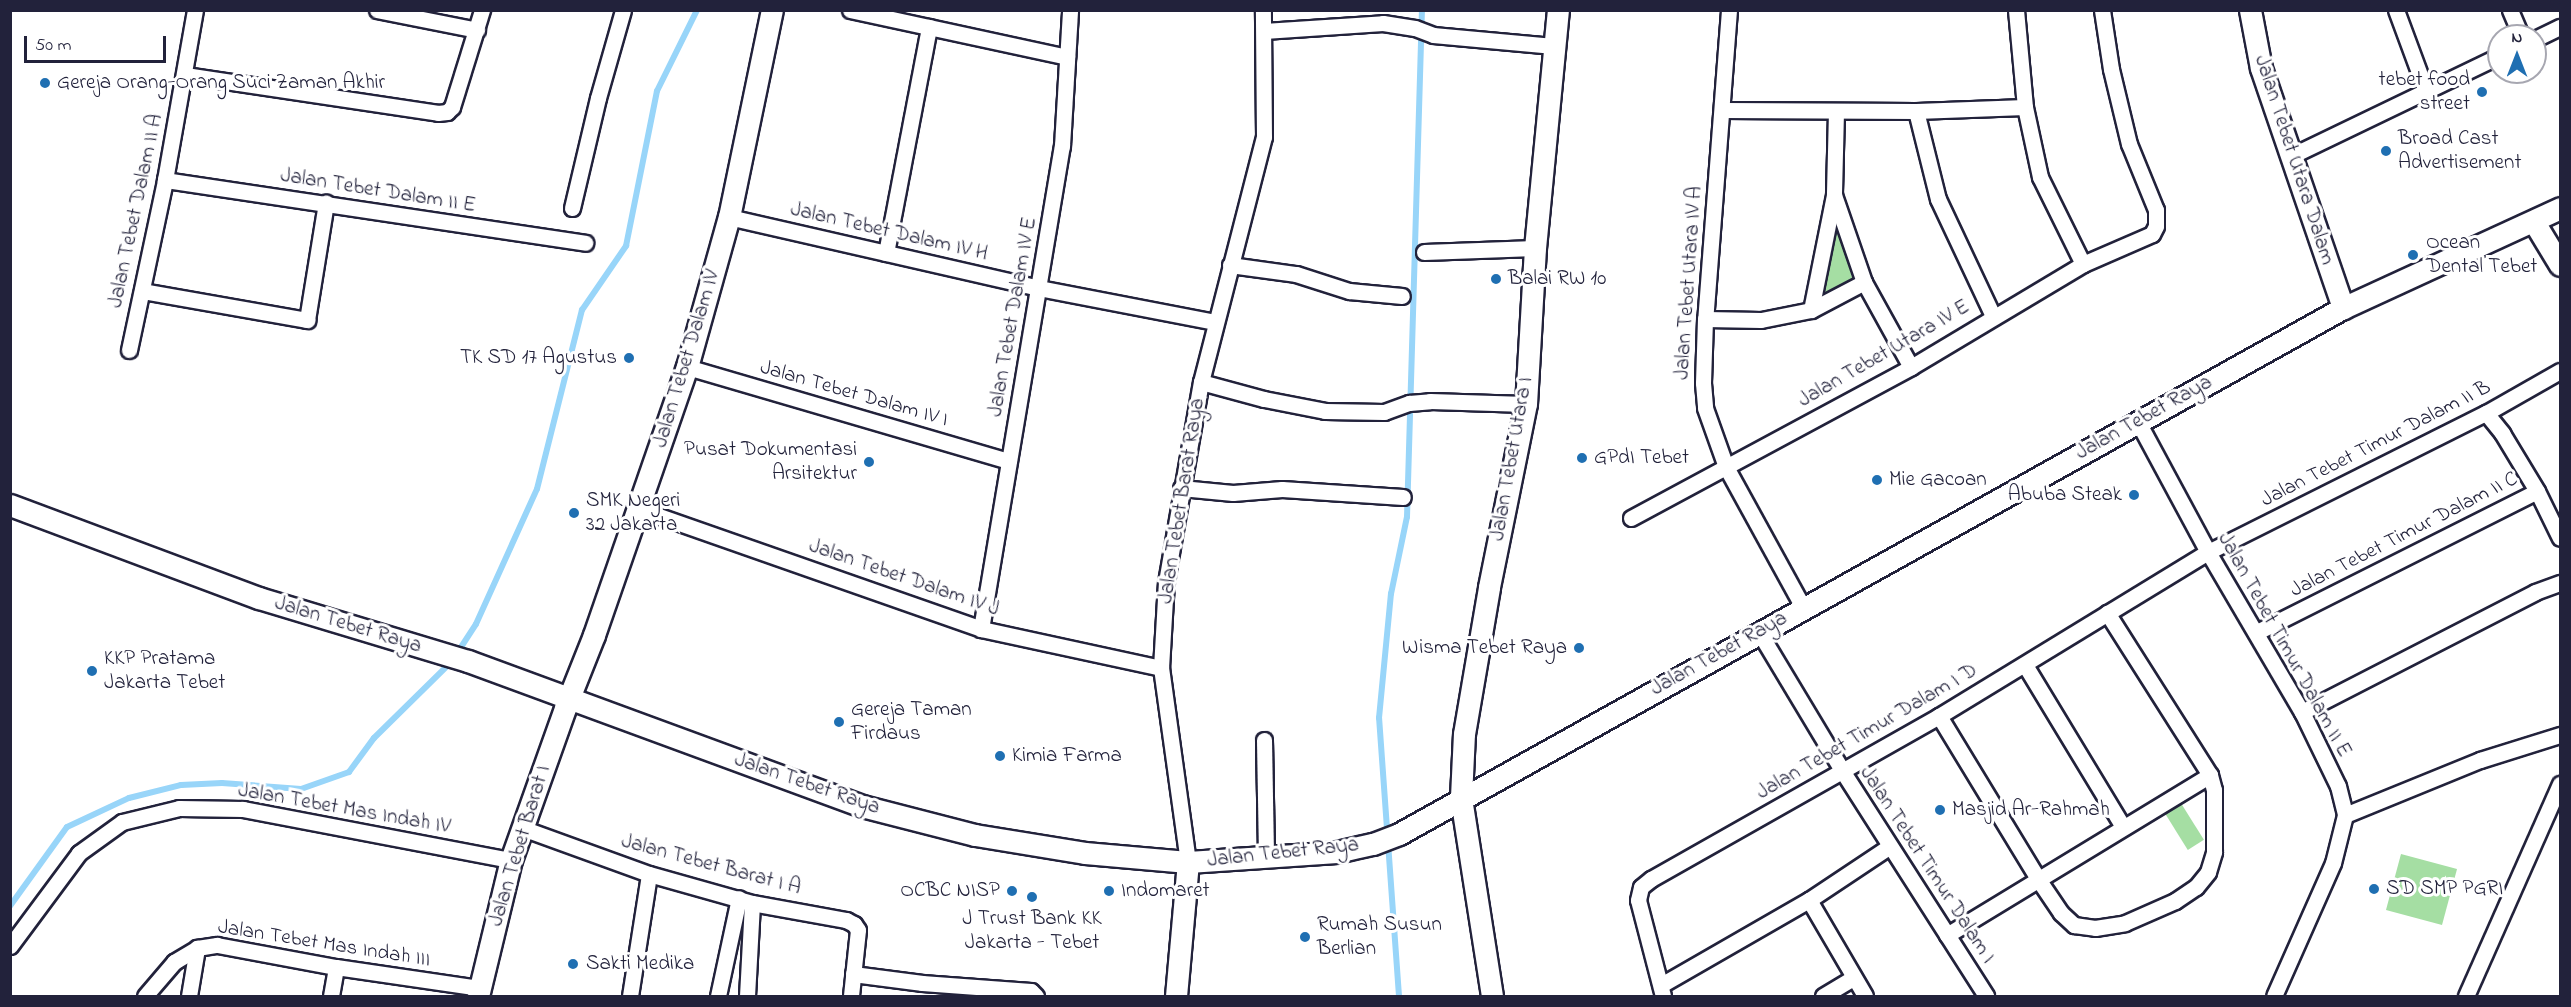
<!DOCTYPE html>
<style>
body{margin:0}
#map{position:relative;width:2571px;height:1007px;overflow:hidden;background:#fff;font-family:"Indie Flower",sans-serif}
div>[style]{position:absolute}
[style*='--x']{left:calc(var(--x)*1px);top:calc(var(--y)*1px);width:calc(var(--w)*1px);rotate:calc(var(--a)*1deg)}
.green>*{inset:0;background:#a5dea3;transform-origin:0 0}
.stream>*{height:6px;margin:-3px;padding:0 3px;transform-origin:3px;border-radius:3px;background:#98d5f9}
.roads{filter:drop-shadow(2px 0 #22223b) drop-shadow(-2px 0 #22223b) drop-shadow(0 2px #22223b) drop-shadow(0 -2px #22223b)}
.street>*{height:15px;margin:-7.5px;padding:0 7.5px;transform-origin:7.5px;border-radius:7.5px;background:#fff}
.secondary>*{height:21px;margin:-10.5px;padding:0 10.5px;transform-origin:10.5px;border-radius:10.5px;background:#fff}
.dots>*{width:16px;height:16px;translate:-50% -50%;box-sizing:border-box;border:3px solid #fff;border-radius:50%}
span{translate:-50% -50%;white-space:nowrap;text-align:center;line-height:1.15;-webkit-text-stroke:6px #fff;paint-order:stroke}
.poi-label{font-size:21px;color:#22223b}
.right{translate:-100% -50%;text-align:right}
.left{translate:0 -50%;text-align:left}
.street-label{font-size:21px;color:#22223b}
.frame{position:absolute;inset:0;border:12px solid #22223b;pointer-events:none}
.north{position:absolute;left:2487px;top:24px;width:60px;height:60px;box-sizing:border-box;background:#fff;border:2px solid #a7a7b1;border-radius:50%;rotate:0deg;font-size:16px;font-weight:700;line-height:24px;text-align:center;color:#22223b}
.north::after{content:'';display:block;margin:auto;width:21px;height:27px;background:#1f6fb2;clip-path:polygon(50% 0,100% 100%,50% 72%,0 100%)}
.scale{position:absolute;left:24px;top:36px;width:142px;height:27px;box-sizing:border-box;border:3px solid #22223b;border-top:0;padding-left:8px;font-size:18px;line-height:21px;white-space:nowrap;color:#22223b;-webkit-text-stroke:4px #fff;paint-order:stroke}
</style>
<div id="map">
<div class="green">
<div style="clip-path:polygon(1834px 218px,1853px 280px,1816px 303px)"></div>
<div style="left:2179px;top:800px;width:47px;height:19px;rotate:58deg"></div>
<div style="left:2401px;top:854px;width:58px;height:58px;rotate:15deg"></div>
</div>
<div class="stream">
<div style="--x:10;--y:906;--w:97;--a:-54.2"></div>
<div style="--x:67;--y:827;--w:68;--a:-25.1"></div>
<div style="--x:129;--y:798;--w:54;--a:-14"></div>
<div style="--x:181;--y:785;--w:41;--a:-2.8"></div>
<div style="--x:222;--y:783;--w:79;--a:4.3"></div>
<div style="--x:301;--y:789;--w:51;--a:-19.5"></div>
<div style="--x:349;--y:772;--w:42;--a:-53.7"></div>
<div style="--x:374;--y:738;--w:110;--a:-44.6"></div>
<div style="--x:452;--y:661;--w:44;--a:-57"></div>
<div style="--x:476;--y:624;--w:148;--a:-65.7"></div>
<div style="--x:537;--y:489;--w:185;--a:-75.9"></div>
<div style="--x:582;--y:310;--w:78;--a:-55.5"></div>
<div style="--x:626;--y:246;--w:158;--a:-78.7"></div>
<div style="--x:657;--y:91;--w:90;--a:-63.7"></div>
<div style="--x:1399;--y:996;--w:279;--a:-94.1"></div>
<div style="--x:1379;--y:718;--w:125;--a:-84.5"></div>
<div style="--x:1391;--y:594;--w:79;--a:-78.3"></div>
<div style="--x:1407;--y:517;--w:507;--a:-88.31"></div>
</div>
<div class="roads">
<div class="street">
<div style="--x:377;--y:10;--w:102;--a:11.3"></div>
<div style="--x:850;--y:10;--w:222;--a:12.2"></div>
<div style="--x:1729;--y:10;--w:310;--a:94.4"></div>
<div style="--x:1705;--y:319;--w:64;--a:91.8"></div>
<div style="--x:1703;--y:383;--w:25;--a:85"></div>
<div style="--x:1705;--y:408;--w:63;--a:70.4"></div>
<div style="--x:1726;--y:467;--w:160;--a:61.2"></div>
<div style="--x:2016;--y:10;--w:97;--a:84.7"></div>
<div style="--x:2025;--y:107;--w:72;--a:77.9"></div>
<div style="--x:2040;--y:177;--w:97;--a:63.7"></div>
<div style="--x:2396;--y:10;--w:86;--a:69.7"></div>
<div style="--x:2510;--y:10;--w:28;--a:67"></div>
<div style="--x:1264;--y:31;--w:119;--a:-3.8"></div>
<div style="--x:1383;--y:23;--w:32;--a:9"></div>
<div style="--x:1415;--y:28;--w:19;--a:21"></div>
<div style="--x:1433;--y:35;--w:121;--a:5.2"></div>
<div style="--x:2535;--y:39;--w:28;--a:-26"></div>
<div style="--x:185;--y:75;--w:256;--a:8.5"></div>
<div style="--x:438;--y:113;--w:9;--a:-6"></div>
<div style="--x:447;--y:112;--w:7;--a:-45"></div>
<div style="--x:452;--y:107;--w:102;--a:-72.8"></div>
<div style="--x:1723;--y:110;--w:193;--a:0.3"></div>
<div style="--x:1916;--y:111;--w:109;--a:-2.1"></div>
<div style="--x:1836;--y:111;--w:84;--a:91.4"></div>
<div style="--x:1834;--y:195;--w:92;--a:71"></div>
<div style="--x:1864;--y:282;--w:97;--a:61.1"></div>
<div style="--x:1916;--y:111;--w:91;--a:76"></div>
<div style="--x:1938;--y:199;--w:129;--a:64.8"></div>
<div style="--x:2291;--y:156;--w:231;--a:-25.7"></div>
<div style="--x:165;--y:180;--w:425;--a:8.5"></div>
<div style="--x:572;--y:208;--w:113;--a:-76.7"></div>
<div style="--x:598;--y:98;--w:91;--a:-74.1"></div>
<div style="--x:729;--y:217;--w:318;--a:12.9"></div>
<div style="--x:1039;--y:288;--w:179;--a:10.9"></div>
<div style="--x:1424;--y:252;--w:111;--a:-2.1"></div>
<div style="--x:886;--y:253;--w:230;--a:-79.2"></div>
<div style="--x:1230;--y:265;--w:67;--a:7.8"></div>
<div style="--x:1296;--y:274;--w:56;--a:17.8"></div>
<div style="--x:1349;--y:291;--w:53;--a:5.4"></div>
<div style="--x:142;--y:291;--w:168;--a:10"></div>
<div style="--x:307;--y:320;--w:119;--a:-80.8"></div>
<div style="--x:1811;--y:310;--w:60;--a:-27.8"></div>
<div style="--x:1705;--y:319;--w:56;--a:1"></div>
<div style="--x:1761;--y:320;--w:51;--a:-11.3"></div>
<div style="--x:1811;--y:310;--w:117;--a:-78.7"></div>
<div style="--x:129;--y:350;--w:174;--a:-78"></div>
<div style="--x:165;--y:180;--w:173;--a:-80"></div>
<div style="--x:687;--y:367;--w:335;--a:16.3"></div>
<div style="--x:1201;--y:382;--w:65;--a:15.1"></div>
<div style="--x:1264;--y:399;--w:62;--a:11.1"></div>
<div style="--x:1325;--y:411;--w:59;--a:1"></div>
<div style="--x:1384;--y:412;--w:27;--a:-20"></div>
<div style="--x:1409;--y:403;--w:21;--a:-5"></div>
<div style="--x:1430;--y:401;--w:96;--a:1.8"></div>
<div style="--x:2486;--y:413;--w:26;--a:51"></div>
<div style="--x:2502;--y:433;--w:68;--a:58.9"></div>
<div style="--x:2537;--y:491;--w:52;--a:63.9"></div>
<div style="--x:2138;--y:422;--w:148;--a:61.7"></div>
<div style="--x:2208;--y:552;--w:186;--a:59.6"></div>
<div style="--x:2302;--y:712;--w:82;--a:64.1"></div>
<div style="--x:2338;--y:786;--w:30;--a:76"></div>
<div style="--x:2345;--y:815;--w:49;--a:104"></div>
<div style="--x:2333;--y:863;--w:145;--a:113.9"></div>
<div style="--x:1181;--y:488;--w:52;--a:5.5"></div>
<div style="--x:1233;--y:493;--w:49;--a:-4.7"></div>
<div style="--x:1282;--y:489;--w:121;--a:3.8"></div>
<div style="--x:639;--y:509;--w:362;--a:19.3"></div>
<div style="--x:981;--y:629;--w:184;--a:12.2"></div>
<div style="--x:1631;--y:518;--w:318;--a:-28.3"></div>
<div style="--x:1911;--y:367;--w:200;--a:-30.9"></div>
<div style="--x:2083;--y:264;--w:75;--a:-23.5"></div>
<div style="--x:2152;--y:234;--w:9;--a:-63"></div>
<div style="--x:2156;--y:226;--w:16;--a:-90"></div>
<div style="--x:2156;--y:210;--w:71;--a:-112.2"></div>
<div style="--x:2129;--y:144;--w:77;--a:-103.5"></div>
<div style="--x:2111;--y:69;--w:60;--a:-98.7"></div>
<div style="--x:981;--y:629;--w:490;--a:-80.5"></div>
<div style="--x:1062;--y:146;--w:136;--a:-86.6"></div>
<div style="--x:1759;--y:632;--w:163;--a:59"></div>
<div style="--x:1843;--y:772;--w:266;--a:57.4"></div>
<div style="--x:2257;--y:632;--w:313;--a:-26.7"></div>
<div style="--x:2025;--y:665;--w:189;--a:58.8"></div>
<div style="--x:2302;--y:712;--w:262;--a:-27.2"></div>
<div style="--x:2535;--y:592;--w:27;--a:-20"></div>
<div style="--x:1939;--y:716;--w:191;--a:58.7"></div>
<div style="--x:2038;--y:879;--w:41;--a:55.9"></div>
<div style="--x:2061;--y:913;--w:18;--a:43"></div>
<div style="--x:2074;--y:925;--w:21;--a:8"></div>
<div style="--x:2095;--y:928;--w:30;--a:-9"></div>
<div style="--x:2125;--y:923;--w:55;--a:-23.7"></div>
<div style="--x:2175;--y:901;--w:25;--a:-34"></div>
<div style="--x:2196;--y:887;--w:19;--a:-51"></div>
<div style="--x:2208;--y:872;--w:21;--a:-73"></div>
<div style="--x:2214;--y:852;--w:62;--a:-90"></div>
<div style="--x:2214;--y:790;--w:16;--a:-105"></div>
<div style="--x:2210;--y:775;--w:192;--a:-122.4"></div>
<div style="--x:1264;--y:740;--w:117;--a:89"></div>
<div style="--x:2345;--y:815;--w:146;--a:-22.2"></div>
<div style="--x:2480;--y:760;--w:84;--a:-17.4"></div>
<div style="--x:522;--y:828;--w:135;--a:19.9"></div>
<div style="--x:649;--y:874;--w:107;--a:15.7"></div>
<div style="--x:752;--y:903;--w:96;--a:10.3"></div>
<div style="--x:846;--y:920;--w:9;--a:27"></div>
<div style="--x:854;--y:924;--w:7;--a:56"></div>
<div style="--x:858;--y:930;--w:66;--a:96.1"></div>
<div style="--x:1188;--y:862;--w:196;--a:-97.9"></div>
<div style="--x:1161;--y:668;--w:86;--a:-86.7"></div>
<div style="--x:1166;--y:582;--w:203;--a:-80.1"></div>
<div style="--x:1201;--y:382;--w:253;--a:-75.6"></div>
<div style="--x:1264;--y:137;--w:127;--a:-90.5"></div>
<div style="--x:1809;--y:900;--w:111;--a:59.7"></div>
<div style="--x:1947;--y:935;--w:308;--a:-31.3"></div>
<div style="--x:10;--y:946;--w:116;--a:-53.4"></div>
<div style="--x:79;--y:853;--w:53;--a:-35.8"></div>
<div style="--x:122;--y:822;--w:59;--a:-13.8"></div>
<div style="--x:179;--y:808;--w:64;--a:0.9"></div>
<div style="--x:243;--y:809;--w:273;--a:10.8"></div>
<div style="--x:853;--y:974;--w:70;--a:7.4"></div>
<div style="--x:922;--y:983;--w:109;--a:4.2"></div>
<div style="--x:1031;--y:991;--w:7;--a:45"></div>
<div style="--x:1661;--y:985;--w:171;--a:-29.9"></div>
<div style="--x:1809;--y:900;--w:97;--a:-33.7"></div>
<div style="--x:145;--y:996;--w:45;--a:-49.5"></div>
<div style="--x:174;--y:962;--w:27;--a:-31"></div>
<div style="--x:197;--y:948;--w:20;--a:-9"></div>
<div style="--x:217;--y:945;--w:121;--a:10.5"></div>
<div style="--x:336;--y:967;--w:146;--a:8.3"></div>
<div style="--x:189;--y:996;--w:49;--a:-80.5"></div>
<div style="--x:331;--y:996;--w:29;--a:-80"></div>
<div style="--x:630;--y:996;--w:123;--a:-81.1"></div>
<div style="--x:718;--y:996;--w:100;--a:-77.9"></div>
<div style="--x:747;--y:996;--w:93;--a:-86.9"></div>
<div style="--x:1663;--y:996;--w:99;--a:-104.6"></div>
<div style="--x:1638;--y:900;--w:13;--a:-77"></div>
<div style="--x:1641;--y:887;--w:13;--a:-39"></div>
<div style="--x:1651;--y:879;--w:331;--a:-29.5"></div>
<div style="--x:1939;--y:716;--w:315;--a:-31.4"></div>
<div style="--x:2208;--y:552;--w:311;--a:-26.6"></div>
<div style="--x:2486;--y:413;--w:85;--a:-29.6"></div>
<div style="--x:1823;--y:996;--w:35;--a:-31"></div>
<div style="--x:2466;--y:996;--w:232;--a:-66.1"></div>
</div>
<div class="secondary">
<div style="--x:2250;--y:10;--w:59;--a:79.3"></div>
<div style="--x:2261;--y:68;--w:254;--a:71.1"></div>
<div style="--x:2534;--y:222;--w:50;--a:58.8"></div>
<div style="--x:10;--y:505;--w:266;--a:20.5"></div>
<div style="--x:259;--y:598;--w:218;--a:16.8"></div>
<div style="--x:468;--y:661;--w:420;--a:20.2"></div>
<div style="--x:862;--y:806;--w:117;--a:14.4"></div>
<div style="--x:975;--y:835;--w:111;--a:9.3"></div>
<div style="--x:1085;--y:853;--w:103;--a:5"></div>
<div style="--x:1188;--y:862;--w:149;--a:-3.8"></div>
<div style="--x:1337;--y:852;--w:37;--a:-13"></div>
<div style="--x:1373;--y:844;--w:28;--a:-21"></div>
<div style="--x:1399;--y:834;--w:1081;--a:-29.13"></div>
<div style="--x:2343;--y:308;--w:239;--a:-24.7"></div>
<div style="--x:478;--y:996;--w:140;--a:-76.4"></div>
<div style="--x:511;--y:860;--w:161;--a:-70.4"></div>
<div style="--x:565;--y:708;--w:79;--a:-68.3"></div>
<div style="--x:594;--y:635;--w:284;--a:-70.9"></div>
<div style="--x:687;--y:367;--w:156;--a:-74.4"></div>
<div style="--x:729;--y:217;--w:211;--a:-78.3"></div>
<div style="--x:1176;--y:996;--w:135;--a:-84.9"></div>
<div style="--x:1492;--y:996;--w:201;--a:-98.9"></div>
<div style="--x:1461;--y:797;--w:63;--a:-87.3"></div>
<div style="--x:1464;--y:734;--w:149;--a:-80.3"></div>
<div style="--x:1489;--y:587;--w:187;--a:-78.6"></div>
<div style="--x:1526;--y:404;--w:156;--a:-86.7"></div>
<div style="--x:1535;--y:248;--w:239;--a:-84.5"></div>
</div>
</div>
<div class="dots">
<div style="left:45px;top:83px;background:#1f6fb2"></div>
<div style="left:2482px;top:92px;background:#1f6fb2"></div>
<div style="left:2386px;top:151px;background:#1f6fb2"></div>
<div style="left:2413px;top:255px;background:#1f6fb2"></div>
<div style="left:1496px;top:279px;background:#1f6fb2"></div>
<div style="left:629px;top:358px;background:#1f6fb2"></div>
<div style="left:1582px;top:458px;background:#1f6fb2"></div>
<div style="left:869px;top:462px;background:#1f6fb2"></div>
<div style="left:1877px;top:480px;background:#1f6fb2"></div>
<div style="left:2134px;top:495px;background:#1f6fb2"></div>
<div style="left:574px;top:513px;background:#1f6fb2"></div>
<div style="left:1579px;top:648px;background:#1f6fb2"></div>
<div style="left:92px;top:671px;background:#1f6fb2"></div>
<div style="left:839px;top:722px;background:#1f6fb2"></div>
<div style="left:1000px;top:756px;background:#1f6fb2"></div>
<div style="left:1940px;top:810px;background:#1f6fb2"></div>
<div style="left:2374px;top:889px;background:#1f6fb2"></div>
<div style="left:1012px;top:891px;background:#1f6fb2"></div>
<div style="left:1109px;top:891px;background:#1f6fb2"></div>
<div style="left:1032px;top:897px;background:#1f6fb2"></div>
<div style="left:1305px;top:937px;background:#1f6fb2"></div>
<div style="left:573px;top:964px;background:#1f6fb2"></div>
</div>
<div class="poi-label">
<span class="right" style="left:2470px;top:92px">tebet food<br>street</span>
<span class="left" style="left:57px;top:83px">Gereja Orang-Orang Suci Zaman Akhir</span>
<span class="left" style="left:2398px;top:151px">Broad Cast<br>Advertisement</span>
<span class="left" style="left:2426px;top:255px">Ocean<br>Dental Tebet</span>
<span class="left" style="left:1508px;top:279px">Balai RW 10</span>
<span class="right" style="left:617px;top:358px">TK SD 17 Agustus</span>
<span class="right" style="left:857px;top:462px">Pusat Dokumentasi<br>Arsitektur</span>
<span class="left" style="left:1594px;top:458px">GPdI Tebet</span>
<span class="left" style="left:1889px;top:480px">Mie Gacoan</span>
<span class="right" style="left:2122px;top:495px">Abuba Steak</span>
<span class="left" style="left:586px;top:513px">SMK Negeri<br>32 Jakarta</span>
<span class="right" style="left:1567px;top:648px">Wisma Tebet Raya</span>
<span class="left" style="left:104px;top:671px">KKP Pratama<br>Jakarta Tebet</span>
<span class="left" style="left:851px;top:722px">Gereja Taman<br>Firdaus</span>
<span class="left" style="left:1012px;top:756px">Kimia Farma</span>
<span class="left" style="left:1952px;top:810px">Masjid Ar-Rahmah</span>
<span class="left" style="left:2386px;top:889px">SD SMP PGRI</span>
<span class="right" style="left:1000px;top:891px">OCBC NISP</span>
<span class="left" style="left:1121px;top:891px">Indomaret</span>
<span style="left:1032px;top:931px">J Trust Bank KK<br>Jakarta - Tebet</span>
<span class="left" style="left:1317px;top:937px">Rumah Susun<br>Berlian</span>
<span class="left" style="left:586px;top:964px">Sakti Medika</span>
</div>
<div class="street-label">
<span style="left:2294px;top:160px;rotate:72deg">Jalan Tebet Utara Dalam</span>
<span style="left:378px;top:191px;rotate:9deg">Jalan Tebet Dalam II E</span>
<span style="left:136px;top:211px;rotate:-78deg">Jalan Tebet Dalam II A</span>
<span style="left:889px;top:232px;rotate:13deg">Jalan Tebet Dalam IV H</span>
<span style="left:1689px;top:283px;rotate:-86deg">Jalan Tebet Utara IV A</span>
<span style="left:1013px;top:317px;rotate:-80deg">Jalan Tebet Dalam IV E</span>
<span style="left:1884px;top:354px;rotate:-30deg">Jalan Tebet Utara IV E</span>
<span style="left:687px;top:359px;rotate:-73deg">Jalan Tebet Dalam IV</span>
<span style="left:854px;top:394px;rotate:16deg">Jalan Tebet Dalam IV I</span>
<span style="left:2144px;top:418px;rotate:-29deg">Jalan Tebet Raya</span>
<span style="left:2376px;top:444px;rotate:-27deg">Jalan Tebet Timur Dalam II B</span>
<span style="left:1512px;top:459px;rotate:-80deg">Jalan Tebet Utara I</span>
<span style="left:1182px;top:501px;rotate:-81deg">Jalan Tebet Barat Raya</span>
<span style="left:2404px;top:535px;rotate:-27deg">Jalan Tebet Timur Dalam II C</span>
<span style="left:904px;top:578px;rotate:19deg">Jalan Tebet Dalam IV J</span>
<span style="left:348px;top:625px;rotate:17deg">Jalan Tebet Raya</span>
<span style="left:2284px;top:645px;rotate:61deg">Jalan Tebet Timur Dalam II E</span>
<span style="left:1719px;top:654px;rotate:-29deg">Jalan Tebet Raya</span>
<span style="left:1867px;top:732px;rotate:-30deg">Jalan Tebet Timur Dalam I D</span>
<span style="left:807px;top:784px;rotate:19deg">Jalan Tebet Raya</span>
<span style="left:344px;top:809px;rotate:10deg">Jalan Tebet Mas Indah IV</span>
<span style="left:520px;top:846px;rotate:-73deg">Jalan Tebet Barat I</span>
<span style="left:1283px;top:853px;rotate:-6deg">Jalan Tebet Raya</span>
<span style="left:711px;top:865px;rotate:15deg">Jalan Tebet Barat I A</span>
<span style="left:1927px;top:865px;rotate:57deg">Jalan Tebet Timur Dalam I</span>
<span style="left:324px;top:944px;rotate:9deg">Jalan Tebet Mas Indah III</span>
</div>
<div class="frame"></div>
<div class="north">N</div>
<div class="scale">50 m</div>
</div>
